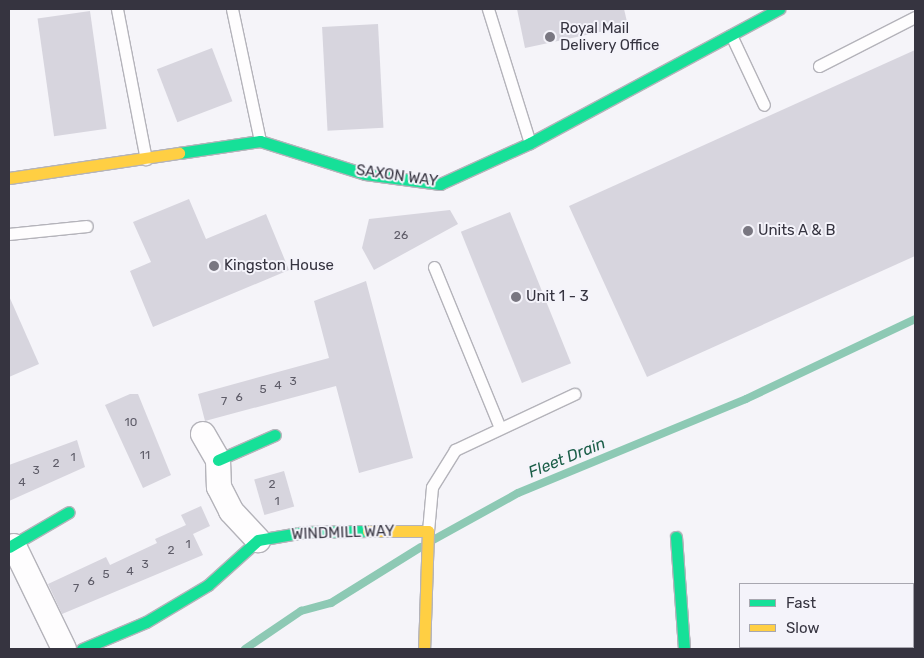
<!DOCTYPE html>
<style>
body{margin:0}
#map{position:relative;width:924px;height:658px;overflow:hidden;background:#f5f4f9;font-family:Rubik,sans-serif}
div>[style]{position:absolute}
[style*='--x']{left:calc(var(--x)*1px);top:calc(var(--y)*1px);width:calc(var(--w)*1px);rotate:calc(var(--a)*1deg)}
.stream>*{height:8px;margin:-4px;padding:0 4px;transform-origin:4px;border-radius:4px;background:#8dc9b4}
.building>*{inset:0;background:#d7d5de;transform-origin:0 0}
.roads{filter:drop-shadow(1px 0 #b4b3ba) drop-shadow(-1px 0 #b4b3ba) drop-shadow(0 1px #b4b3ba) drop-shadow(0 -1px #b4b3ba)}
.lane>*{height:11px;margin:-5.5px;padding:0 5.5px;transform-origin:5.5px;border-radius:5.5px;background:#fefdfe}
.street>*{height:24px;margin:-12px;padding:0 12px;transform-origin:12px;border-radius:12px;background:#fefdfe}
.fast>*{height:11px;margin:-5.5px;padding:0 5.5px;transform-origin:5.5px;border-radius:5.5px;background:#16e098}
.slow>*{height:11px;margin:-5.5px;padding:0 5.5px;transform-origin:5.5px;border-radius:5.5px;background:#ffcf43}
.dots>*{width:14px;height:14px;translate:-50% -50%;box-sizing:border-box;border:2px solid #f4f3fa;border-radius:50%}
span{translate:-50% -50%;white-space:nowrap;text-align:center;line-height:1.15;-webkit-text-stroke:4px #f4f3fa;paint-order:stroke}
.number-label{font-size:12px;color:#5e5c68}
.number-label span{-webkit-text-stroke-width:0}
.poi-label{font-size:15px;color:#363440}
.left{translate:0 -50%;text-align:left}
.street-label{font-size:15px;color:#363440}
.water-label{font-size:16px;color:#1b5e48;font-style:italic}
.frame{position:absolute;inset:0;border:10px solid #363440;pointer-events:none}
.legend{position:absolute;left:739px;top:583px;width:175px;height:65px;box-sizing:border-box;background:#f4f3fa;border:1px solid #a8a7b0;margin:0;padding:6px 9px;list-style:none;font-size:15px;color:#363440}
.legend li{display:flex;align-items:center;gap:10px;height:25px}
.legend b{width:25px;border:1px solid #a8a7b0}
</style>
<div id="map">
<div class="stream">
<div style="--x:433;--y:540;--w:97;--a:-28.9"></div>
<div style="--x:518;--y:493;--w:247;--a:-22.4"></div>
<div style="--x:746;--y:399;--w:187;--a:-25.3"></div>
<div style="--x:245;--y:649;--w:68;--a:-34.2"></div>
<div style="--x:301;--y:611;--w:31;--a:-15"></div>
<div style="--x:331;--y:603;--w:106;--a:-31.9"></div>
</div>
<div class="building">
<div style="clip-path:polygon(517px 9px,624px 9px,628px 26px,525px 48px)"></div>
<div style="left:90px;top:11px;width:119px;height:53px;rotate:82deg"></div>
<div style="left:378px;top:24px;width:104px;height:56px;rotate:87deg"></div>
<div style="left:212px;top:48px;width:57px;height:59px;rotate:69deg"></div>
<div style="clip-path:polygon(915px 50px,915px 256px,647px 377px,569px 206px)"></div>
<div style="clip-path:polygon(189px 199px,206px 239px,266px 214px,289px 270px,153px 327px,130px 271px,151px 262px,133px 222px)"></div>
<div style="clip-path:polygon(450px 210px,458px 224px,374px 270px,362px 248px,369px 219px)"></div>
<div style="left:510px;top:212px;width:163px;height:53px;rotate:68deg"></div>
<div style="clip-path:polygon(366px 281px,413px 458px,359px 473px,336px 386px,205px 421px,198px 394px,329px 358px,314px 301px)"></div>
<div style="clip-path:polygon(9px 296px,39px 364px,9px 377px)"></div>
<div style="clip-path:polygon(130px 394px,138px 394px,171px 475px,143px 488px,105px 405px)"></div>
<div style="clip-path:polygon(77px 440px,85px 467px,9px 501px,9px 465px)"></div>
<div style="left:284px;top:471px;width:37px;height:31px;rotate:74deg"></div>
<div style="clip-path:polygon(201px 506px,210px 526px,193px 534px,203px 555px,62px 614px,48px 584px,106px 557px,110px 565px,157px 543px,155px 539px,186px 525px,181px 515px)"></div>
</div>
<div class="roads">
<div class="lane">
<div style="--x:117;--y:9;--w:153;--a:79.1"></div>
<div style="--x:232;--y:9;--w:135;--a:78"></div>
<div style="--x:488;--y:9;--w:140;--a:72.6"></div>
<div style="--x:731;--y:35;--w:77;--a:64.8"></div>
<div style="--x:819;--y:66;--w:108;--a:-27"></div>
<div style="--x:9;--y:234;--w:78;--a:-5.9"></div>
<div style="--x:434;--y:267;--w:174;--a:67.7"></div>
<div style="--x:428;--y:531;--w:44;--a:-84.8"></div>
<div style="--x:432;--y:487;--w:44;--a:-58.1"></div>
<div style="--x:455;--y:450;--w:132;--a:-25.2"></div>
</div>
<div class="street">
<div style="--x:203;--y:434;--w:30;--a:60"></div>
<div style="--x:218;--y:460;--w:27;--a:88"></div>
<div style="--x:219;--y:487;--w:27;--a:63"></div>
<div style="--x:231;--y:511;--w:40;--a:47"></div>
<div style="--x:14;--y:546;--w:114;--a:64.1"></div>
</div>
<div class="fast">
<div style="--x:179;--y:153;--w:82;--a:-8.4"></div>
<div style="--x:260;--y:141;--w:110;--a:17.4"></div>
<div style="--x:365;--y:174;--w:76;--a:7.6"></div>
<div style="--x:440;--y:184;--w:99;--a:-24.5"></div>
<div style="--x:530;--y:143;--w:283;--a:-28.3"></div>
<div style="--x:218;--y:460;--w:62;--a:-23.7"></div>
<div style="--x:676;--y:537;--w:112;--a:85.9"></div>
<div style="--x:9;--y:547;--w:69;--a:-30.3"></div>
<div style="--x:82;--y:649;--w:69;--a:-22.9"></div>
<div style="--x:146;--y:622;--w:72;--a:-30.8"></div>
<div style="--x:208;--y:585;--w:67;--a:-42"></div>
<div style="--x:258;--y:540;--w:48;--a:-9.7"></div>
<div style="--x:305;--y:532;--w:63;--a:-0.9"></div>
</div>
<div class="slow">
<div style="--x:9;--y:178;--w:172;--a:-8.4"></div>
<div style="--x:368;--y:531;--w:60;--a:0"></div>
<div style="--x:428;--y:531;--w:118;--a:91.9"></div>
</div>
</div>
<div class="dots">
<div style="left:550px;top:37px;background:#797781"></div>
<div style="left:748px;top:231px;background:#797781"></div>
<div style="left:214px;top:266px;background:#797781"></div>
<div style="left:516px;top:297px;background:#797781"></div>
</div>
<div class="number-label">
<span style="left:401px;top:236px">26</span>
<span style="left:293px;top:382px">3</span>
<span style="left:278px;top:386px">4</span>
<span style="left:263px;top:390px">5</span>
<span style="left:239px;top:398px">6</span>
<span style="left:224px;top:402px">7</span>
<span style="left:131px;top:423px">10</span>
<span style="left:145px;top:456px">11</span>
<span style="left:73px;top:458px">1</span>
<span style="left:56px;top:464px">2</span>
<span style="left:36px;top:471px">3</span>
<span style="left:22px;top:483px">4</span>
<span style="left:272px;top:485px">2</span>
<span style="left:277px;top:502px">1</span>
<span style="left:188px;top:545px">1</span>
<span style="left:171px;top:551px">2</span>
<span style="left:145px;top:565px">3</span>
<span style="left:130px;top:572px">4</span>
<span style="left:106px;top:575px">5</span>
<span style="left:91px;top:582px">6</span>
<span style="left:76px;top:589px">7</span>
</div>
<div class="poi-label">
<span class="left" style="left:560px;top:37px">Royal Mail<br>Delivery Office</span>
<span class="left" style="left:758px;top:231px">Units A &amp; B</span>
<span class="left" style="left:224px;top:266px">Kingston House</span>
<span class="left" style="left:526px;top:297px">Unit 1 - 3</span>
</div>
<div class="street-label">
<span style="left:397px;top:176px;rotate:8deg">SAXON WAY</span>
<span style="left:343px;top:533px;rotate:-2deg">WINDMILL WAY</span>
</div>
<div class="water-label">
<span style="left:567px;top:458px;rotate:-22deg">Fleet Drain</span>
</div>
<div class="frame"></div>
<ul class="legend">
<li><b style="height:6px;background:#16e098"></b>Fast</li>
<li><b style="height:6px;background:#ffcf43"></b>Slow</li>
</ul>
</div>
